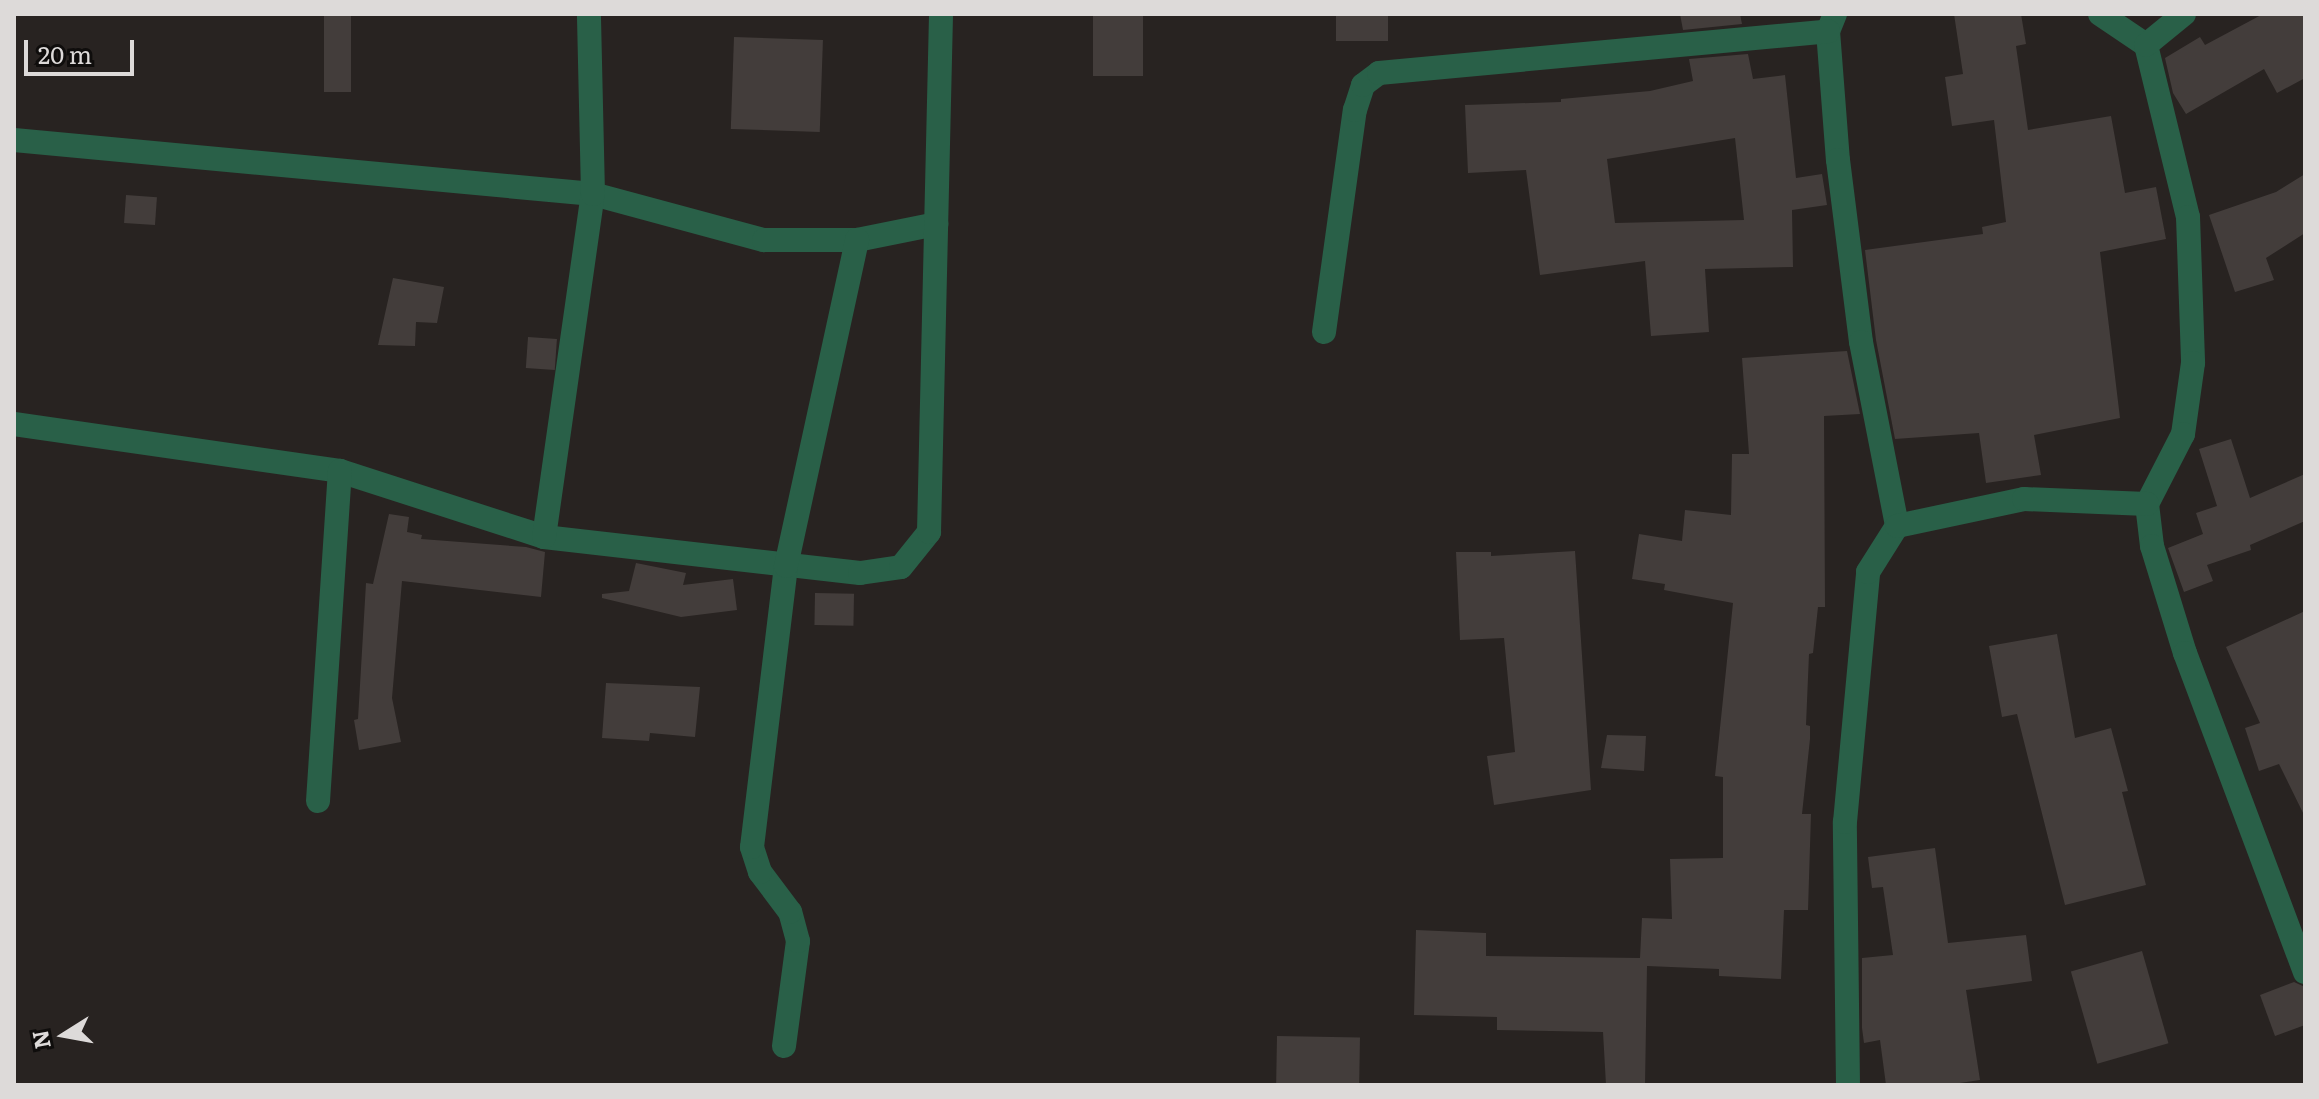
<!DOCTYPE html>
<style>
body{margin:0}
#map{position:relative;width:2319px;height:1099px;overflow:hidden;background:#282321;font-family:Literata,serif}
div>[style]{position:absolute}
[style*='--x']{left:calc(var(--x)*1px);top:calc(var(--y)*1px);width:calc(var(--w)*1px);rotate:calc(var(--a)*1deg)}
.building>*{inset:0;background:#433d3b;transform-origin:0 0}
.minor>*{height:24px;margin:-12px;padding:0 12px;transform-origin:12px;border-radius:12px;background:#296048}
span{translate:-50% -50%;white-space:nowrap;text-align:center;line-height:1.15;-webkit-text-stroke:6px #0f0d0c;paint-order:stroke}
.frame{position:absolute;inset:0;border:16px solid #dddad9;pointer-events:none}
.north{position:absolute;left:24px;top:995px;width:80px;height:80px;-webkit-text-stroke:6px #0f0d0c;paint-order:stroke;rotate:259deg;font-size:22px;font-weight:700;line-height:32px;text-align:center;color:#dddad9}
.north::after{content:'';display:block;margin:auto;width:28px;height:36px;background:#dddad9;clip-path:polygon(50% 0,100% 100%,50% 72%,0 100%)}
.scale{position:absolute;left:24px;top:40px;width:110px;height:36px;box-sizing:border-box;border:4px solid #dddad9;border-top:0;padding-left:10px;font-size:24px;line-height:28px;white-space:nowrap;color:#dddad9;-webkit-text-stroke:6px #0f0d0c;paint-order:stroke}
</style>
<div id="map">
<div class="building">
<div style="left:324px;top:14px;width:27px;height:78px"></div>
<div style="left:1093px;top:14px;width:50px;height:62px"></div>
<div style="left:1336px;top:14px;width:52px;height:27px"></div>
<div style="clip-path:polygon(1680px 14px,1740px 14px,1742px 24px,1683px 30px)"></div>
<div style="clip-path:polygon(1954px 14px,2021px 14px,2026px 44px,2016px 46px,2028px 130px,2111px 116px,2125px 193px,2156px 187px,2166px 239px,2100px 252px,2120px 418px,2034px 435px,2041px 475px,1986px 483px,1979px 433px,1895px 439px,1876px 340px,1865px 250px,1983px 234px,1982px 227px,2006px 222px,1994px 120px,1952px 126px,1945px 77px,1963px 74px)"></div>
<div style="clip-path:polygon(2263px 14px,2305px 14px,2305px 78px,2277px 93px,2264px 69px,2186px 114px,2173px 93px,2165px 58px,2200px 37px,2205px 45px)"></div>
<div style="left:734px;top:37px;width:89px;height:92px;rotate:2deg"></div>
<div style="clip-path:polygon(evenodd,1748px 54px,1753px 79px,1785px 75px,1796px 178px,1822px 174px,1827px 205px,1792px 210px,1793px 267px,1705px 269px,1709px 332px,1651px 336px,1645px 261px,1540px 275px,1526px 170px,1468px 173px,1465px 105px,1561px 102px,1561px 99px,1650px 91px,1693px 81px,1689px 59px,1748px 54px,1735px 138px,1744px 220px,1615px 223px,1607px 159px,1735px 138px)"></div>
<div style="clip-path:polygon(2305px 174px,2305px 233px,2266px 258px,2274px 280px,2235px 292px,2209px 215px,2276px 192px)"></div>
<div style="left:126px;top:195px;width:31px;height:28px;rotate:4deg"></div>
<div style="clip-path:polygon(393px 278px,444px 287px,437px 323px,416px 322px,415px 346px,378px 345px)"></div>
<div style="left:528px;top:337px;width:29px;height:31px;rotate:4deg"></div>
<div style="clip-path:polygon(1847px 351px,1860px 414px,1824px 416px,1825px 607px,1818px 607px,1813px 653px,1809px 654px,1806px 725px,1810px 726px,1810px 739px,1802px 814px,1811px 814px,1808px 910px,1784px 910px,1781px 979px,1719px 976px,1719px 969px,1647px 966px,1645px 1085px,1606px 1085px,1603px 1032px,1497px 1030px,1497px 1017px,1414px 1015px,1416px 930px,1486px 933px,1486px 956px,1640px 958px,1642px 918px,1672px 919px,1670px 859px,1723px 858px,1723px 777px,1715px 776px,1733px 603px,1664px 590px,1665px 584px,1632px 579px,1639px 534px,1682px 541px,1685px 510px,1731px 515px,1732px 454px,1749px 454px,1742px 358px)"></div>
<div style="clip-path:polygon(2231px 439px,2250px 498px,2305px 474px,2305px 521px,2250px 545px,2251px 550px,2207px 565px,2213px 581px,2184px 592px,2168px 548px,2203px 534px,2196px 513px,2217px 506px,2199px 449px)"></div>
<div style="clip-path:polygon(389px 514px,409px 517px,407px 532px,422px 535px,421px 539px,526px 547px,545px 552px,541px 597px,402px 581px,392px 698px,401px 742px,359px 750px,354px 720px,358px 719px,366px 583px,373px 584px)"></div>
<div style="clip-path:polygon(1575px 551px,1591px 790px,1494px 805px,1487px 756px,1515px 752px,1504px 638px,1460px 640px,1456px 552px,1491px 552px,1491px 556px)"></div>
<div style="clip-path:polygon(636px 563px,686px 573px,683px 585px,733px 579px,737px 610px,681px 617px,602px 598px,602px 594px,629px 591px)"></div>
<div style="left:815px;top:593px;width:39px;height:32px;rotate:1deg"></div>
<div style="clip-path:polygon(2305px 611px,2305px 817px,2279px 764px,2259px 771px,2245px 728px,2260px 723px,2226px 647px)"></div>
<div style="clip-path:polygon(2057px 634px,2075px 738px,2111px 728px,2128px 791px,2122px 792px,2146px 885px,2065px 905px,2017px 714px,2002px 717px,1989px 646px)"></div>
<div style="clip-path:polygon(606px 683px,700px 687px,695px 737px,650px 733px,649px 741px,602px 738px)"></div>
<div style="clip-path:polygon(1607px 735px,1646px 736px,1644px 771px,1601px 768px)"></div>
<div style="clip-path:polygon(1935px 848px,1948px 943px,2026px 935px,2032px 981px,1966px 990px,1980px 1080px,1946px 1085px,1886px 1085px,1880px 1040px,1864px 1043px,1862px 1028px,1862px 958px,1893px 955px,1883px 887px,1872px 888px,1868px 857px)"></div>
<div style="left:2142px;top:951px;width:96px;height:74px;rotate:74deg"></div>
<div style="clip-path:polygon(2294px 982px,2305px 987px,2305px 1025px,2275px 1036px,2260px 995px)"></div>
<div style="left:1277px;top:1036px;width:83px;height:49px;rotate:1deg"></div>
</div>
<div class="minor">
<div style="--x:1835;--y:14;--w:18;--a:112"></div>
<div style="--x:1828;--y:31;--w:129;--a:85.6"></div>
<div style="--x:1838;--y:160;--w:183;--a:82.8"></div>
<div style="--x:1861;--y:342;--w:187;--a:78.9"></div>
<div style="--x:2100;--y:14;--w:55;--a:34"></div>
<div style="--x:2146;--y:45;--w:177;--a:76.3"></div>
<div style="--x:2188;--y:217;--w:146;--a:88"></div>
<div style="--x:2193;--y:363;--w:72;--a:98"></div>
<div style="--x:2183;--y:434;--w:79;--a:117.2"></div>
<div style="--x:2147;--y:504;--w:42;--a:83.2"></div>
<div style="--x:2152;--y:546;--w:112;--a:72.9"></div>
<div style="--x:2185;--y:653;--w:341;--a:69.4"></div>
<div style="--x:2146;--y:45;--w:49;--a:-39.2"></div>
<div style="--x:14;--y:140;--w:582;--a:5.33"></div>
<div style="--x:593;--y:194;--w:177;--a:15.1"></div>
<div style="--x:764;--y:240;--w:93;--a:0"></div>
<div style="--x:857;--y:240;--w:81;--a:-11.4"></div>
<div style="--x:1324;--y:332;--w:224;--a:-82.1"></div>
<div style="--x:1355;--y:110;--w:26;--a:-72"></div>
<div style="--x:1363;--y:85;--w:20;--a:-37"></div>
<div style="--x:1379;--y:73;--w:451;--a:-5.3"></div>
<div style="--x:14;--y:424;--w:329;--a:8.2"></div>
<div style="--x:340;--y:471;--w:214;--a:17.9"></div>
<div style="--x:544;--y:537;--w:318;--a:6.5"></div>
<div style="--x:860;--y:573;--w:41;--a:-8.3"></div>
<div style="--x:901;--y:567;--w:45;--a:-51.3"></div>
<div style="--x:929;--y:532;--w:518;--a:-88.67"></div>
<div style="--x:544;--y:537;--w:346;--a:-81.9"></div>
<div style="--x:593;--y:194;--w:180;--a:-91.3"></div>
<div style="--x:318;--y:801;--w:331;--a:-86.2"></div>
<div style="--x:784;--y:1046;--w:106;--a:-82.4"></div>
<div style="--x:798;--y:941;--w:30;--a:-105"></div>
<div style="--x:790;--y:912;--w:50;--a:-126.9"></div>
<div style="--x:760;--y:872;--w:26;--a:-108"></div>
<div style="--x:752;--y:847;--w:283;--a:-83.1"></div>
<div style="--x:786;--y:566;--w:334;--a:-77.7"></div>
<div style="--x:1848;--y:1085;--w:263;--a:-90.7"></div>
<div style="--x:1845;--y:822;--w:251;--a:-84.7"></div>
<div style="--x:1868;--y:572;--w:54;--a:-57.8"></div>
<div style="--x:1897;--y:526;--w:130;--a:-12"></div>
<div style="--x:2024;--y:499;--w:123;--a:2.3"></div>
</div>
<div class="frame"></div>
<div class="north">N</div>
<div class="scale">20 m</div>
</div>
